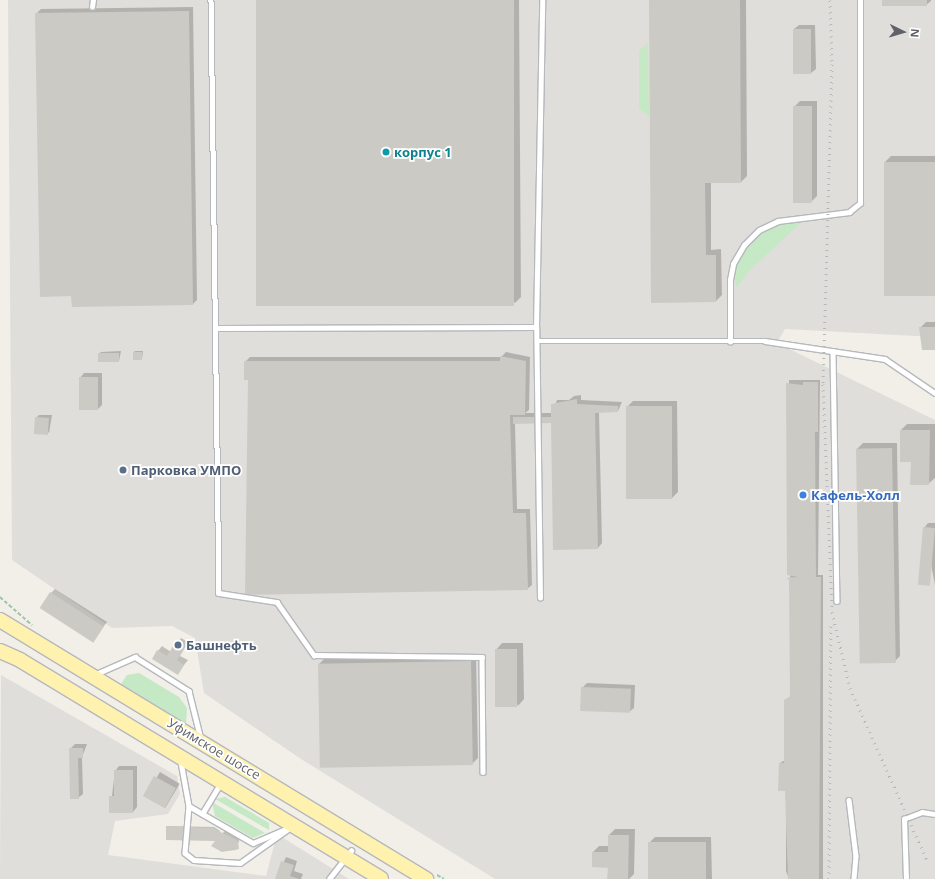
<!DOCTYPE html>
<meta charset="utf-8">
<style>
body{margin:0}
#map{position:relative;width:935px;height:879px;overflow:hidden;background:#f1efe8;font-family:"Open Sans",sans-serif}
div>[style]{position:absolute}
[style*='--x']{left:calc(var(--x)*1px);top:calc(var(--y)*1px);width:calc(var(--w)*1px);rotate:calc(var(--a)*1deg)}
.industrial>*{inset:0;background:#e0deda}
.green>*{inset:0;background:#c5e8c5}
.shadow>*{inset:0;background:#0003;transform-origin:0 0}
.building>*{inset:0;background:#cccac5;transform-origin:0 0}
.path>*{height:1.5px;margin-top:-0.75px;transform-origin:0;background:repeating-linear-gradient(90deg,#9cc7a9 0 4px,transparent 0 6px)}
.roads{filter:drop-shadow(1px 0 #b5b8bc) drop-shadow(-1px 0 #b5b8bc) drop-shadow(0 1px #b5b8bc) drop-shadow(0 -1px #b5b8bc)}
.service>*{height:4.5px;margin:-2.25px;padding:0 2.25px;transform-origin:2.25px;border-radius:2.25px;background:#fff}
.primary>*{height:14px;margin:-7px;padding:0 7px;transform-origin:7px;border-radius:7px;background:#fff2af}
.rail>*{height:3px;margin-top:-1.5px;transform-origin:0;background:repeating-linear-gradient(90deg,#b6b7b8 0 1px,transparent 0 6px)}
.dots>*{width:11px;height:11px;translate:-50% -50%;box-sizing:border-box;border:2px solid #fff;border-radius:50%}
span{translate:-50% -50%;white-space:nowrap;text-align:center;line-height:1.15;-webkit-text-stroke:3.5px #fff;paint-order:stroke}
.culture-label{font-size:13px;color:#0d838f;font-weight:700}
.left{translate:0 -50%;text-align:left}
.service-label{font-size:13px;color:#4e5e75;font-weight:700}
.shop-label{font-size:13px;color:#366cbe;font-weight:700}
.street-label{font-size:13px;color:#5f6368}
.north{position:absolute;left:883px;top:12px;width:40px;height:40px;-webkit-text-stroke:3px #fff;paint-order:stroke;rotate:95deg;font-size:11px;font-weight:700;line-height:16px;text-align:center;color:#5f6368}
.north::after{content:'';display:block;margin:auto;width:14px;height:18px;background:#5f6368;clip-path:polygon(50% 0,100% 100%,50% 72%,0 100%)}
</style>
<div id="map">
<div class="industrial">
<div style="clip-path:polygon(8px 0,935px 0,935px 337px,785px 329px,777px 343px,935px 420px,935px 879px,495px 879px,301px 759px,204px 693px,195px 638px,172px 626px,112px 628px,12px 560px)"></div>
<div style="clip-path:polygon(1px 675px,177px 776px,180px 794px,168px 814px,115px 821px,108px 855px,266px 876px,277px 834px,349px 879px,0 879px)"></div>
</div>
<div class="green">
<div style="clip-path:polygon(648px 43px,649px 117px,639px 108px,639px 51px)"></div>
<div style="clip-path:polygon(806px 218px,749px 271px,736px 288px,735px 271px,740px 256px,760px 230px)"></div>
<div style="clip-path:polygon(139px 673px,179px 697px,187px 708px,186px 724px,121px 684px,127px 675px)"></div>
<div style="clip-path:polygon(225px 797px,269px 823px,269px 830px,215px 799px)"></div>
<div style="clip-path:polygon(212px 802px,265px 833px,253px 838px,215px 816px)"></div>
</div>
<div class="shadow">
<div style="clip-path:polygon(257px 0,519px 0,521px 297px,515px 303px)"></div>
<div style="clip-path:polygon(650px 0,746px 0,747px 176px,741px 182px,711px 182px,711px 250px,721px 249px,722px 295px,716px 301px)"></div>
<div style="clip-path:polygon(883px 0,931px 0,931px 1px,926px 5px)"></div>
<div style="clip-path:polygon(193px 7px,197px 300px,193px 304px,36px 14px,41px 9px)"></div>
<div style="clip-path:polygon(799px 25px,815px 25px,816px 69px,811px 73px,794px 29px)"></div>
<div style="clip-path:polygon(800px 101px,817px 101px,817px 196px,811px 202px,794px 107px)"></div>
<div style="clip-path:polygon(891px 156px,935px 156px,935px 295px,885px 162px)"></div>
<div style="clip-path:polygon(926px 322px,935px 322px,935px 349px,920px 335px,920px 328px)"></div>
<div style="clip-path:polygon(121px 351px,119px 361px,99px 354px,101px 352px)"></div>
<div style="clip-path:polygon(143px 351px,142px 359px,134px 352px,135px 351px)"></div>
<div style="clip-path:polygon(506px 352px,530px 357px,529px 410px,525px 413px,552px 413px,557px 400px,569px 400px,574px 396px,581px 395px,581px 400px,622px 402px,618px 411px,599px 412px,602px 543px,598px 548px,552px 422px,515px 423px,517px 509px,530px 509px,532px 585px,527px 589px,249px 379px,245px 362px,250px 357px,501px 357px)"></div>
<div style="clip-path:polygon(84px 373px,102px 373px,102px 405px,97px 410px,80px 378px)"></div>
<div style="clip-path:polygon(789px 380px,820px 380px,818px 575px,823px 575px,823px 879px,789px 879px,786px 871px,786px 790px,780px 763px,785px 760px,785px 700px,791px 696px)"></div>
<div style="clip-path:polygon(633px 401px,677px 401px,678px 492px,672px 498px,627px 407px)"></div>
<div style="clip-path:polygon(39px 415px,52px 415px,49px 433px,36px 418px)"></div>
<div style="clip-path:polygon(907px 424px,935px 424px,935px 478px,928px 484px,912px 461px,901px 430px)"></div>
<div style="clip-path:polygon(863px 443px,897px 443px,900px 656px,894px 662px,857px 449px)"></div>
<div style="clip-path:polygon(928px 523px,935px 523px,935px 585px,924px 528px)"></div>
<div style="clip-path:polygon(55px 589px,107px 622px,93px 641px,51px 593px)"></div>
<div style="clip-path:polygon(181px 638px,188px 642px,180px 656px,188px 660px,177px 674px,158px 651px,162px 646px,171px 652px)"></div>
<div style="clip-path:polygon(502px 643px,523px 643px,524px 699px,518px 706px,496px 650px)"></div>
<div style="clip-path:polygon(476px 656px,478px 758px,472px 764px,321px 766px,319px 664px,325px 658px)"></div>
<div style="clip-path:polygon(587px 683px,635px 685px,634px 708px,629px 712px,582px 688px)"></div>
<div style="clip-path:polygon(75px 744px,87px 744px,82px 757px,83px 794px,78px 798px,70px 749px)"></div>
<div style="clip-path:polygon(119px 766px,137px 766px,137px 807px,133px 812px,110px 812px,115px 771px)"></div>
<div style="left:160px;top:772px;width:23px;height:28px;rotate:31deg"></div>
<div style="clip-path:polygon(167px 826px,214px 827px,220px 831px,215px 839px,167px 839px)"></div>
<div style="clip-path:polygon(226px 829px,240px 838px,236px 850px,222px 851px,213px 846px)"></div>
<div style="clip-path:polygon(615px 829px,635px 829px,634px 874px,629px 879px,608px 879px,609px 867px,593px 852px,599px 846px,609px 846px,609px 835px)"></div>
<div style="clip-path:polygon(655px 837px,711px 837px,712px 879px,650px 879px,649px 843px)"></div>
<div style="clip-path:polygon(286px 857px,297px 861px,294px 871px,303px 874px,301px 879px,276px 879px)"></div>
</div>
<div class="building">
<div style="left:256px;top:0;width:258px;height:306px"></div>
<div style="clip-path:polygon(649px 0,740px 0,741px 183px,705px 183px,706px 255px,716px 255px,716px 302px,651px 303px)"></div>
<div style="left:882px;top:0;width:45px;height:6px"></div>
<div style="clip-path:polygon(189px 11px,193px 305px,72px 307px,71px 296px,40px 297px,35px 13px)"></div>
<div style="left:793px;top:29px;width:18px;height:45px"></div>
<div style="left:793px;top:106px;width:19px;height:97px"></div>
<div style="left:884px;top:162px;width:51px;height:134px"></div>
<div style="clip-path:polygon(919px 327px,935px 327px,935px 350px,922px 350px)"></div>
<div style="left:133px;top:352px;width:9px;height:8px"></div>
<div style="left:119px;top:353px;width:9px;height:21px;rotate:90deg"></div>
<div style="clip-path:polygon(500px 356px,526px 361px,525px 415px,510px 415px,513px 513px,526px 513px,528px 590px,245px 595px,248px 380px,244px 380px,244px 361px,500px 361px)"></div>
<div style="left:79px;top:377px;width:19px;height:33px"></div>
<div style="clip-path:polygon(803px 382px,818px 382px,818px 432px,815px 432px,816px 577px,821px 577px,819px 879px,788px 879px,785px 791px,778px 791px,779px 763px,784px 763px,784px 700px,790px 697px,789px 580px,786px 578px,798px 577px,787px 575px,786px 383px,803px 385px)"></div>
<div style="clip-path:polygon(577px 399px,577px 404px,618px 406px,618px 412px,595px 413px,598px 549px,553px 550px,551px 423px,513px 424px,513px 417px,551px 417px,551px 404px)"></div>
<div style="left:626px;top:406px;width:46px;height:93px"></div>
<div style="left:35px;top:417px;width:14px;height:17px;rotate:4deg"></div>
<div style="clip-path:polygon(900px 430px,930px 430px,929px 485px,910px 485px,911px 462px,900px 462px)"></div>
<div style="left:892px;top:448px;width:215px;height:36px;rotate:89deg"></div>
<div style="left:923px;top:527px;width:12px;height:58px;rotate:5deg"></div>
<div style="left:50px;top:592px;width:64px;height:19px;rotate:33deg"></div>
<div style="clip-path:polygon(176px 641px,185px 647px,177px 660px,184px 665px,178px 675px,152px 659px,157px 650px,167px 656px)"></div>
<div style="left:495px;top:649px;width:22px;height:58px"></div>
<div style="left:471px;top:661px;width:104px;height:153px;rotate:89deg"></div>
<div style="left:581px;top:687px;width:50px;height:24px;rotate:2deg"></div>
<div style="clip-path:polygon(69px 748px,83px 748px,83px 758px,78px 758px,79px 799px,70px 799px)"></div>
<div style="clip-path:polygon(114px 770px,133px 770px,133px 813px,109px 813px,109px 796px,114px 796px)"></div>
<div style="left:154px;top:776px;width:25px;height:23px;rotate:29deg"></div>
<div style="clip-path:polygon(166px 826px,213px 828px,238px 841px,239px 849px,222px 852px,211px 846px,215px 841px,166px 840px)"></div>
<div style="clip-path:polygon(608px 835px,629px 835px,628px 879px,607px 879px,608px 868px,592px 867px,592px 852px,608px 852px)"></div>
<div style="left:706px;top:842px;width:37px;height:58px;rotate:90deg"></div>
<div style="clip-path:polygon(281px 861px,294px 865px,290px 876px,299px 879px,275px 879px)"></div>
</div>
<div class="path">
<div style="--x:0;--y:597;--w:43;--a:41.2"></div>
<div style="--x:437;--y:875;--w:8;--a:30"></div>
</div>
<div class="roads">
<div class="service">
<div style="--x:211;--y:0;--w:593;--a:89.23"></div>
<div style="--x:219;--y:593;--w:59;--a:8.8"></div>
<div style="--x:277;--y:602;--w:65;--a:55.1"></div>
<div style="--x:314;--y:655;--w:168;--a:0.7"></div>
<div style="--x:482;--y:657;--w:115;--a:89.5"></div>
<div style="--x:92;--y:7;--w:7;--a:-82"></div>
<div style="--x:216;--y:328;--w:320;--a:-0.2"></div>
<div style="--x:538;--y:341;--w:227;--a:0"></div>
<div style="--x:765;--y:341;--w:121;--a:8.5"></div>
<div style="--x:885;--y:359;--w:60;--a:34.2"></div>
<div style="--x:730;--y:342;--w:62;--a:-90"></div>
<div style="--x:730;--y:280;--w:16;--a:-79"></div>
<div style="--x:733;--y:264;--w:22;--a:-60"></div>
<div style="--x:744;--y:245;--w:21;--a:-45"></div>
<div style="--x:759;--y:230;--w:21;--a:-25"></div>
<div style="--x:778;--y:221;--w:72;--a:-7.2"></div>
<div style="--x:849;--y:212;--w:14;--a:-39"></div>
<div style="--x:860;--y:203;--w:203;--a:-90"></div>
<div style="--x:833;--y:351;--w:250;--a:89.1"></div>
<div style="--x:540;--y:598;--w:271;--a:-90.8"></div>
<div style="--x:536;--y:327;--w:327;--a:-88.9"></div>
<div style="--x:96;--y:674;--w:43;--a:-23.6"></div>
<div style="--x:135;--y:657;--w:64;--a:32.2"></div>
<div style="--x:189;--y:691;--w:49;--a:76"></div>
<div style="--x:181;--y:762;--w:45;--a:79.7"></div>
<div style="--x:189;--y:806;--w:74;--a:30"></div>
<div style="--x:253;--y:843;--w:33;--a:-23"></div>
<div style="--x:849;--y:800;--w:56;--a:82.9"></div>
<div style="--x:856;--y:856;--w:23;--a:95"></div>
<div style="--x:189;--y:806;--w:47;--a:94.9"></div>
<div style="--x:185;--y:853;--w:11;--a:38"></div>
<div style="--x:194;--y:860;--w:46;--a:3.7"></div>
<div style="--x:240;--y:863;--w:64;--a:-35.4"></div>
<div style="--x:202;--y:814;--w:35;--a:-59"></div>
<div style="--x:329;--y:879;--w:36;--a:-52"></div>
<div style="--x:906;--y:879;--w:60;--a:-91.9"></div>
<div style="--x:904;--y:819;--w:19;--a:-21"></div>
<div style="--x:922;--y:812;--w:13;--a:9"></div>
</div>
<div class="primary">
<div style="--x:0;--y:620;--w:499;--a:31.3"></div>
<div style="--x:0;--y:651;--w:22;--a:24"></div>
<div style="--x:20;--y:660;--w:422;--a:31.2"></div>
</div>
</div>
<div class="rail">
<div style="--x:830;--y:0;--w:64;--a:88.2"></div>
<div style="--x:832;--y:64;--w:320;--a:91.6"></div>
<div style="--x:823;--y:384;--w:228;--a:87.7"></div>
<div style="--x:832;--y:612;--w:78;--a:76.7"></div>
<div style="--x:850;--y:688;--w:191;--a:65.9"></div>
<div style="--x:829;--y:879;--w:255;--a:-89.6"></div>
</div>
<div class="dots">
<div style="left:386px;top:152px;background:#0f9aa8"></div>
<div style="left:123px;top:470px;background:#5c6f8a"></div>
<div style="left:803px;top:495px;background:#3f7fe0"></div>
<div style="left:178px;top:645px;background:#5c6f8a"></div>
</div>
<div class="culture-label">
<span class="left" style="left:394px;top:152px">корпус 1</span>
</div>
<div class="service-label">
<span class="left" style="left:131px;top:470px">Парковка УМПО</span>
<span class="left" style="left:186px;top:645px">Башнефть</span>
</div>
<div class="shop-label">
<span class="left" style="left:811px;top:495px">Кафель-Холл</span>
</div>
<div class="street-label">
<span style="left:214px;top:749px;rotate:31deg">Уфимское шоссе</span>
</div>
<div class="north">N</div>
</div>
